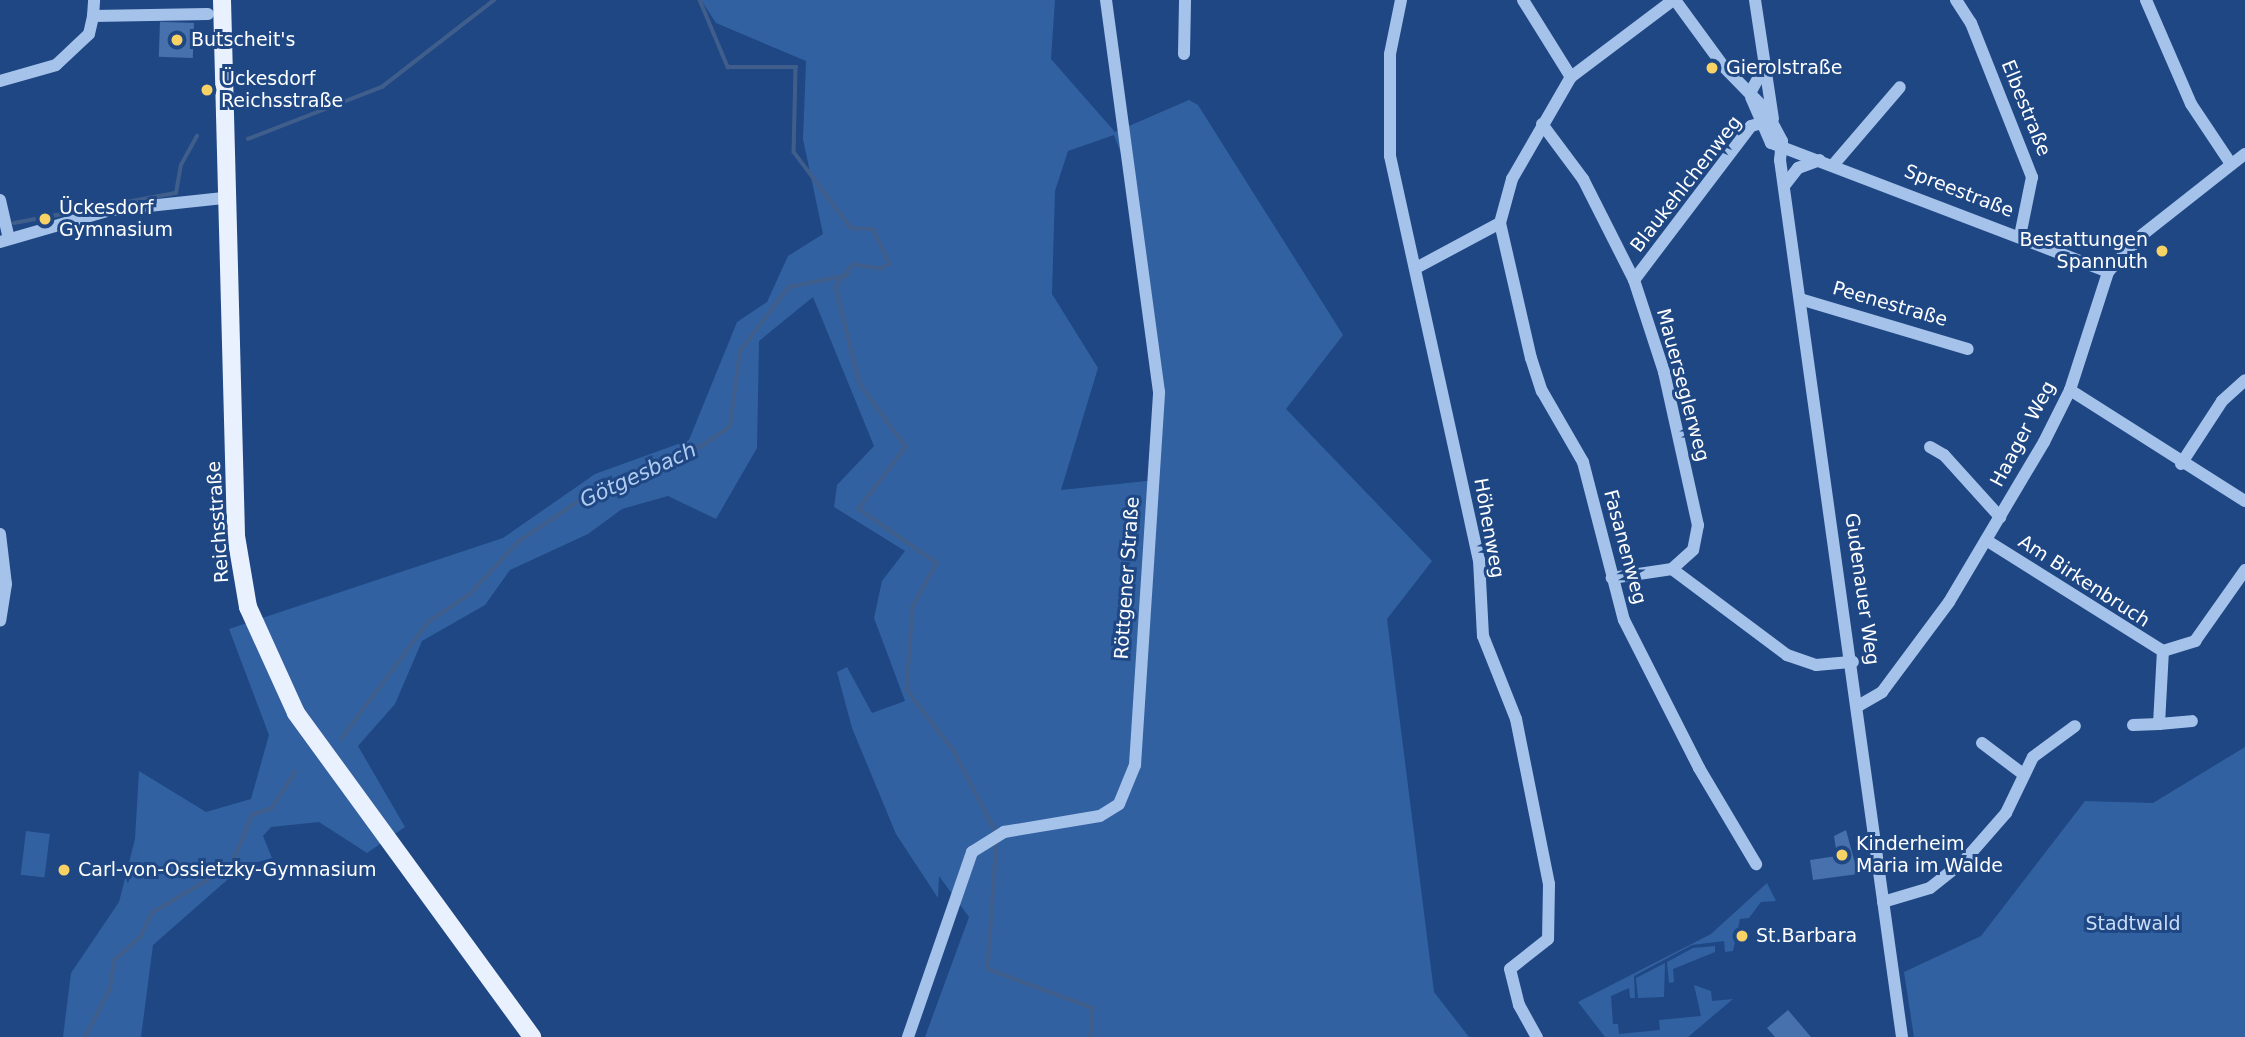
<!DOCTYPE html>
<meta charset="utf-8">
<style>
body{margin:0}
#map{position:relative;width:2245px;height:1037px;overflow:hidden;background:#1e4784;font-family:"DejaVu Sans",sans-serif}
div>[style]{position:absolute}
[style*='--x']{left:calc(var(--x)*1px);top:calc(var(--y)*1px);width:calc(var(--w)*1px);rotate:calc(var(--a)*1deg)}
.green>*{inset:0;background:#3261a1;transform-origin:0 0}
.stream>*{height:3.5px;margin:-1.75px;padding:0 1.75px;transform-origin:1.75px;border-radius:1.75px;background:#405e8b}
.building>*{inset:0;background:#4771ac;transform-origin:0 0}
.round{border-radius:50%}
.minor>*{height:12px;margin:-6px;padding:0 6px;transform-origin:6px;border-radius:6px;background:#a5c2ea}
.major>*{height:18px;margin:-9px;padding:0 9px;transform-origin:9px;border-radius:9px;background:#e9f0fe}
.dots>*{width:19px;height:19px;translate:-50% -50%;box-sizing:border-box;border:4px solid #1e4784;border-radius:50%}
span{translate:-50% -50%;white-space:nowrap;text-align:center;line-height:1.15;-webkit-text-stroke:6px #1e4784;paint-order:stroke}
.poi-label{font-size:19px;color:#fff}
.left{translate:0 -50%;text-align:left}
.right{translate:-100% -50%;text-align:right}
.street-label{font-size:19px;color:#fff}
.park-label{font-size:19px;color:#caddf7}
.water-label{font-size:21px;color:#b1ccf1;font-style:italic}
</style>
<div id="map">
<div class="green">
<div style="clip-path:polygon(evenodd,701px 0,1055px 0,1051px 59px,1115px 132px,1189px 100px,1198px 105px,1343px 335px,1286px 409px,1432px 561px,1387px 619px,1434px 992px,1469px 1037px,925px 1037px,969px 917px,939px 876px,938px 898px,896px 834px,852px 728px,837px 672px,847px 667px,872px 713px,905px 701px,874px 618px,882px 581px,905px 551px,834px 507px,837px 485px,874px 446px,813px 297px,759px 341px,757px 448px,716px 519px,668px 496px,622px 509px,588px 534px,510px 570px,485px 605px,422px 641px,395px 704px,358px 746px,405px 827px,367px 853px,319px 822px,271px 827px,263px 836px,272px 858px,243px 866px,153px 945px,141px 1037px,63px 1037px,71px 973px,119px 902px,135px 839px,139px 771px,206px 812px,251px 799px,269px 735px,229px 629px,503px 538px,595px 474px,689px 440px,737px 322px,767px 302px,788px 256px,823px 234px,803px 139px,806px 61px,716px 23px,701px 0,1114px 135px,1137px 196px,1163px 386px,1156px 480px,1061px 490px,1098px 368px,1052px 294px,1055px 191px,1068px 151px,1114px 135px)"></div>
<div style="clip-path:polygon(2245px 747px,2245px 1037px,1914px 1037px,1904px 972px,1981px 936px,2085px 801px,2153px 803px)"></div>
<div style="left:26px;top:831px;width:24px;height:44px;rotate:7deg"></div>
<div style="clip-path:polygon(1767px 883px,1776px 901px,1761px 902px,1749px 918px,1740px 919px,1733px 951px,1725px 952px,1724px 941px,1692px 945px,1634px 976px,1635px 998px,1630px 998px,1629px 988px,1611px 996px,1613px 1024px,1618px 1024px,1619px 1034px,1660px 1030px,1659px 1020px,1701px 1016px,1694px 985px,1711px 991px,1712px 1001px,1733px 999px,1688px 1037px,1605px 1037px,1578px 1002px,1711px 934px)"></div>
<div style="clip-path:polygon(1715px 946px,1715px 952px,1673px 969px,1674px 982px,1669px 983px,1667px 962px,1693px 948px)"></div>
<div style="clip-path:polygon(1665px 963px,1664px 997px,1638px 998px,1636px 978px)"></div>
</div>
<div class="stream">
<div style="--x:700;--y:0;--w:73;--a:67.3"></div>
<div style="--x:728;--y:67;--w:68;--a:0"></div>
<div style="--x:796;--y:67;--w:85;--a:91.3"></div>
<div style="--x:794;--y:152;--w:95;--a:53.1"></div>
<div style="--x:851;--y:228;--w:22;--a:3"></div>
<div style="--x:873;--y:229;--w:39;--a:64"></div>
<div style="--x:890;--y:264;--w:10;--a:151"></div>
<div style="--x:881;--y:269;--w:28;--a:-172"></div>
<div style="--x:853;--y:265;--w:28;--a:128"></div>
<div style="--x:836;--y:287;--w:100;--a:76.1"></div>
<div style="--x:860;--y:384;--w:78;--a:53.9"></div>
<div style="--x:906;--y:447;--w:78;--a:127.2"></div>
<div style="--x:859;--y:509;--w:95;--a:34.7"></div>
<div style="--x:937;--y:563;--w:50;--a:118.6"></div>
<div style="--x:913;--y:607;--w:83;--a:94.1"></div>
<div style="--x:907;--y:690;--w:77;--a:52.4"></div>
<div style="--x:954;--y:751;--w:91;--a:62.6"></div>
<div style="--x:248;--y:139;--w:144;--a:-21.2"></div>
<div style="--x:382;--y:87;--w:142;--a:-37.8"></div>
<div style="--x:14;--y:223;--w:165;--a:-10.5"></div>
<div style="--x:176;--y:193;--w:28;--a:-80"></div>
<div style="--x:181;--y:165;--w:33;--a:-61"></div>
<div style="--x:341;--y:739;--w:147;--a:-53.3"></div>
<div style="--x:429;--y:621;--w:49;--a:-33.4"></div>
<div style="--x:470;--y:594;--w:71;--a:-47.3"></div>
<div style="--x:518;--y:542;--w:95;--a:-33.9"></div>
<div style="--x:597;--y:489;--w:111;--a:-22.2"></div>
<div style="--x:700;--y:447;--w:36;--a:-34"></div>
<div style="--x:730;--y:427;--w:77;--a:-82.5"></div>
<div style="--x:740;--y:351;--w:81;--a:-52.6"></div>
<div style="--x:789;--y:287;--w:60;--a:-11.5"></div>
<div style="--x:997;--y:840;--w:129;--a:94"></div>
<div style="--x:988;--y:969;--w:112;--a:20.4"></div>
<div style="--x:1093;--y:1008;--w:29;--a:94"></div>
<div style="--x:85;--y:1037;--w:54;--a:-62.5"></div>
<div style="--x:110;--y:989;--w:29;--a:-82"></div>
<div style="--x:114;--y:960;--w:35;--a:-41"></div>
<div style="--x:140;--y:937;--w:28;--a:-63"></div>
<div style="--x:153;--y:912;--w:91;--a:-30.5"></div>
<div style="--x:231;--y:866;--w:55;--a:-67.6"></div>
<div style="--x:252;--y:815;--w:21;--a:-19"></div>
<div style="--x:272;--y:808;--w:43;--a:-57.4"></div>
</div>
<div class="building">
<div style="left:194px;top:23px;width:35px;height:34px;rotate:92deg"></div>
<div style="clip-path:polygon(1846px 830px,1858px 874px,1813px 880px,1810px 860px,1837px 856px,1834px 836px)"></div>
<div class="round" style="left:1733px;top:927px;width:18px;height:18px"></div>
<div style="clip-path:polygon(1788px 1010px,1811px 1037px,1775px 1037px,1767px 1028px)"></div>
</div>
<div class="minor">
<div style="--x:1401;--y:0;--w:55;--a:101.5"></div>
<div style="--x:1390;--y:54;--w:102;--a:90"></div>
<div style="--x:1390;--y:156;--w:414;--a:77.6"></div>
<div style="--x:1479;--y:560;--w:76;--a:87"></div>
<div style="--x:1483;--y:636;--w:89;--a:68.3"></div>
<div style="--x:1516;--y:719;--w:168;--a:78.7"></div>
<div style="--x:1549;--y:884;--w:55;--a:91"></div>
<div style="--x:1548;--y:939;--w:48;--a:141.7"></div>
<div style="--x:1510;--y:969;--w:37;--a:76"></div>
<div style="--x:1519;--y:1005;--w:37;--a:61"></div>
<div style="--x:1523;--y:0;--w:91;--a:58.1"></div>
<div style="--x:1675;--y:0;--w:83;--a:53.8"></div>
<div style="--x:1724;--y:67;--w:59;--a:45.7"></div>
<div style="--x:1765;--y:109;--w:36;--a:62"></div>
<div style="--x:1782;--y:141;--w:19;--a:96"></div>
<div style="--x:1780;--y:160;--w:885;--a:82.08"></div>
<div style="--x:1755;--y:0;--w:120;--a:81.4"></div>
<div style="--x:1956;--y:0;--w:27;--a:57"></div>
<div style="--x:1971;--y:23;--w:166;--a:68.4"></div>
<div style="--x:2032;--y:177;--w:60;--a:101.5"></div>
<div style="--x:2146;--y:0;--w:113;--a:66.6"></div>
<div style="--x:2191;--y:104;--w:72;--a:56.3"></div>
<div style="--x:93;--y:16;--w:16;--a:-86"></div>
<div style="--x:1184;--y:54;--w:54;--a:-88.9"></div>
<div style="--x:0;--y:81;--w:58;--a:-15.9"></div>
<div style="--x:56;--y:65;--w:45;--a:-43.2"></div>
<div style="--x:89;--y:34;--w:18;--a:-77"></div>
<div style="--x:93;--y:16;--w:115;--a:-1"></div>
<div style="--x:1750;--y:93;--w:29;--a:-61"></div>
<div style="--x:1751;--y:97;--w:50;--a:66.5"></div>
<div style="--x:1771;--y:143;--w:361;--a:20.9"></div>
<div style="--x:1542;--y:124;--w:69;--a:53.3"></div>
<div style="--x:1583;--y:179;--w:113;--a:63.2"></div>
<div style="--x:1634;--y:280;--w:97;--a:71.9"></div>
<div style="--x:1664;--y:372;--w:157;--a:77.5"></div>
<div style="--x:1698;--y:525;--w:25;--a:101"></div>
<div style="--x:1693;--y:550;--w:28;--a:138"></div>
<div style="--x:1672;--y:569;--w:61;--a:171.5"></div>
<div style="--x:1834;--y:164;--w:101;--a:-49.4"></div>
<div style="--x:1784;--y:186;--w:23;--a:-52"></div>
<div style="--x:1798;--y:168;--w:23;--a:-20"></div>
<div style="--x:0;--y:200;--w:40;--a:77"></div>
<div style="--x:1500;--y:223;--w:139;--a:77.1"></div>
<div style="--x:1531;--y:358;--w:35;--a:72"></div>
<div style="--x:1542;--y:391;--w:82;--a:60"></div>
<div style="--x:1583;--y:462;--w:163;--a:75.5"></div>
<div style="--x:1624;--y:620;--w:166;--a:63.1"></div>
<div style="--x:1699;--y:768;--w:112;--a:59.3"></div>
<div style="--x:1500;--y:223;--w:46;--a:-74.7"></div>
<div style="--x:1512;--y:179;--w:118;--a:-60"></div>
<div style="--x:1571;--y:77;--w:128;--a:-37"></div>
<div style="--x:0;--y:242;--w:116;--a:-16.1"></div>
<div style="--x:111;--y:210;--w:113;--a:-6.1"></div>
<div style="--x:1416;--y:268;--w:95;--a:-28.2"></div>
<div style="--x:1634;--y:280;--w:193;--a:-52.8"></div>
<div style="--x:1751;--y:126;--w:15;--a:-16"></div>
<div style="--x:1800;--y:299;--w:175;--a:16.6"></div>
<div style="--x:2070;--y:390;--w:207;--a:32.4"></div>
<div style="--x:1930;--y:447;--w:16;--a:30"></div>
<div style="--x:1944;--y:455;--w:84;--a:47.9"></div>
<div style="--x:2181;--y:464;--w:75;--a:-56.9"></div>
<div style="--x:2222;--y:401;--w:31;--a:-42"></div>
<div style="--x:0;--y:534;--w:50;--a:83.2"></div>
<div style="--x:6;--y:584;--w:37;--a:99"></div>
<div style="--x:1986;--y:540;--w:209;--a:32.1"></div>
<div style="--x:2163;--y:651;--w:34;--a:-17"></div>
<div style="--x:2195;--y:641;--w:87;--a:-54.8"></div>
<div style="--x:1672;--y:569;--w:144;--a:36.8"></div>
<div style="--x:1787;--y:655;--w:31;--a:19"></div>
<div style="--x:1816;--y:665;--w:37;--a:-5"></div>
<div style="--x:1858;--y:706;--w:28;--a:-30"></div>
<div style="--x:1882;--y:692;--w:112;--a:-53.3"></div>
<div style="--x:1949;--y:602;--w:186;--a:-59.3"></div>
<div style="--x:2044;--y:442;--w:58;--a:-63.4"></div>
<div style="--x:2070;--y:390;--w:124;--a:-72.1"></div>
<div style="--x:2108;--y:272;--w:50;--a:-47.4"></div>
<div style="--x:2142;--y:235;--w:131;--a:-38.2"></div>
<div style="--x:2159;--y:724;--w:33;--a:-5"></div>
<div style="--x:2133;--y:725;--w:26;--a:-2"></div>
<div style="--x:2159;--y:724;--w:73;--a:-86.9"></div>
<div style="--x:1982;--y:743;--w:51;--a:37.1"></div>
<div style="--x:1883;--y:902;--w:49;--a:-16.6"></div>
<div style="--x:1930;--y:888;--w:43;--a:-38.5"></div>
<div style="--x:1964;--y:861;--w:64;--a:-48.8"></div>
<div style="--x:2006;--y:813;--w:62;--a:-64.3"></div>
<div style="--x:2033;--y:757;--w:52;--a:-36.4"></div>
<div style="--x:908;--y:1037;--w:196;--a:-70.9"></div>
<div style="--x:972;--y:852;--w:38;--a:-32"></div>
<div style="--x:1004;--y:832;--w:97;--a:-9.5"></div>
<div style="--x:1100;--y:816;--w:22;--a:-32"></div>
<div style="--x:1119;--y:804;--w:42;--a:-67.7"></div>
<div style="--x:1135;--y:765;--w:374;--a:-86.3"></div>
<div style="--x:1159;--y:392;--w:396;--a:-97.7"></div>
</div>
<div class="major">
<div style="--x:222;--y:0;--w:536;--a:88.5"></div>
<div style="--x:236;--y:536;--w:72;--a:80.4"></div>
<div style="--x:248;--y:607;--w:116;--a:65.6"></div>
<div style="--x:296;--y:713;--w:401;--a:53.9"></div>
</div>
<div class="dots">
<div style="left:177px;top:40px;background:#f8d264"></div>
<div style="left:1712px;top:68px;background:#f8d264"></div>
<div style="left:207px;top:90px;background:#f8d264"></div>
<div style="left:45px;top:219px;background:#f8d264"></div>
<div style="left:2162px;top:251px;background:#f8d264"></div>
<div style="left:1842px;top:855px;background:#f8d264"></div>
<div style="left:64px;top:870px;background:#f8d264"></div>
<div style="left:1742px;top:936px;background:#f8d264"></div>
</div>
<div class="poi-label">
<span class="left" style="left:191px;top:40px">Butscheit's</span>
<span class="left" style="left:1726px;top:68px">Gierolstraße</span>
<span class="left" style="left:221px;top:90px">Ückesdorf<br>Reichsstraße</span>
<span class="left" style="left:59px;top:219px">Ückesdorf<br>Gymnasium</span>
<span class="right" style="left:2148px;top:251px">Bestattungen<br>Spannuth</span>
<span class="left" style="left:1856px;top:855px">Kinderheim<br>Maria im Walde</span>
<span class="left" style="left:78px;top:870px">Carl-von-Ossietzky-Gymnasium</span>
<span class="left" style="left:1756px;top:936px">St.Barbara</span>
</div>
<div class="street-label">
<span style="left:2026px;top:108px;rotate:68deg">Elbestraße</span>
<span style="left:1686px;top:184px;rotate:-52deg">Blaukehlchenweg</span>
<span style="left:1959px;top:191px;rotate:21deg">Spreestraße</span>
<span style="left:1890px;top:304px;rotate:16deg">Peenestraße</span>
<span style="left:1683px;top:385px;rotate:75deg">Mauerseglerweg</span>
<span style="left:2023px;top:434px;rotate:-62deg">Haager Weg</span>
<span style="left:218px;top:522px;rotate:-94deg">Reichsstraße</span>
<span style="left:1489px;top:528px;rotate:80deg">Höhenweg</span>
<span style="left:1625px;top:547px;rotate:75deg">Fasanenweg</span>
<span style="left:1127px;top:578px;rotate:-86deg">Röttgener Straße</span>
<span style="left:2084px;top:581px;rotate:33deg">Am Birkenbruch</span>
<span style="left:1862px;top:589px;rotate:82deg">Gudenauer Weg</span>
</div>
<div class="park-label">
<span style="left:2133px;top:924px">Stadtwald</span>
</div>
<div class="water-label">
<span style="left:638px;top:475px;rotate:-25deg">Götgesbach</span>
</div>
</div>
